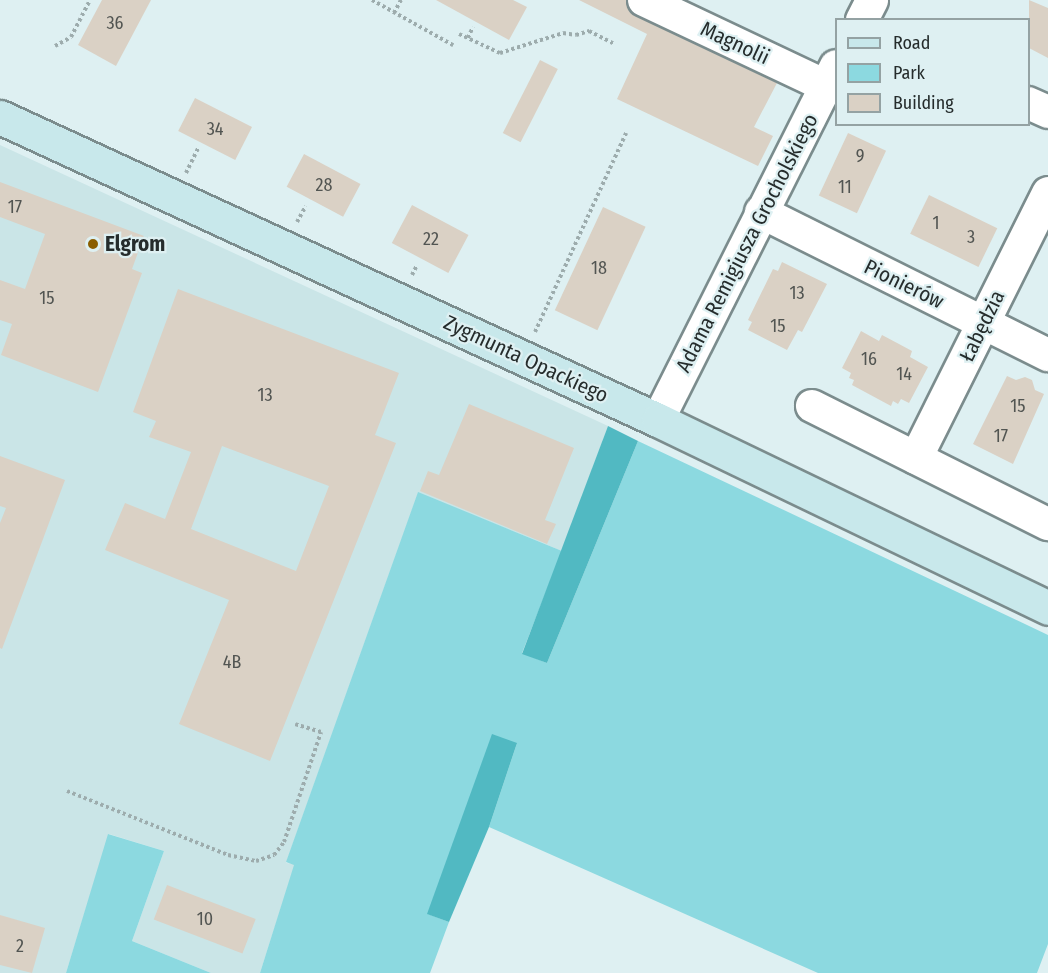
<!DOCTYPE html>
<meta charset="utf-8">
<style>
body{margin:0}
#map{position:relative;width:1048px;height:973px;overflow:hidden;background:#def0f2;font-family:"Fira Sans Condensed",sans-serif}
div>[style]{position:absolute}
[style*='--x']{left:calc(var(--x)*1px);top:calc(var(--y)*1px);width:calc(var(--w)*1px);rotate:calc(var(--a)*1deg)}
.built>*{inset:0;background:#cae5e7}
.green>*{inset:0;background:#8cd9e0}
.forest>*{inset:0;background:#51b9c2}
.building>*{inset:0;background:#dad1c5;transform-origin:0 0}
.path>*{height:4px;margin-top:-2px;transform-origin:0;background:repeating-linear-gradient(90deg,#9dacad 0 3px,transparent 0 6px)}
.roads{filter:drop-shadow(2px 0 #7b8c8d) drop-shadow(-2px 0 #7b8c8d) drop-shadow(0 2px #7b8c8d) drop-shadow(0 -2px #7b8c8d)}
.street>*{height:32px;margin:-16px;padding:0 16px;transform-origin:16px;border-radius:16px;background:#fff}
.secondary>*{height:33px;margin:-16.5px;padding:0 16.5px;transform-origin:16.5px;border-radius:16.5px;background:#c8e8eb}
.dots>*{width:16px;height:16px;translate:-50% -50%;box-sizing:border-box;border:3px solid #def0f2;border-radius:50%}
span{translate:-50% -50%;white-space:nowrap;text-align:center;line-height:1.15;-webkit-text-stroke:4.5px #def0f2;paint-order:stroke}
.number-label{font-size:18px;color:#525552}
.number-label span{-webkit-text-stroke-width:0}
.street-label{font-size:21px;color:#252c2c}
.poi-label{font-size:21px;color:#252c2c;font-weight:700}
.left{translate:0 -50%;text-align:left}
.legend{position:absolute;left:835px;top:18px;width:195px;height:108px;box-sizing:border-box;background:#def0f2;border:2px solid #94a2a3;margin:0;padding:8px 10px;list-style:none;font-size:18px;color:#252c2c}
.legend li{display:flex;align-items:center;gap:12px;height:30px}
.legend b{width:30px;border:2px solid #94a2a3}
</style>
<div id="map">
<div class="built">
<div style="clip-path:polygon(0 145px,608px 426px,562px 551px,418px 493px,286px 863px,295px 864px,260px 973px,211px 973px,132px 941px,164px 851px,109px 834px,66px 973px,0 973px)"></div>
</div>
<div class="green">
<div style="clip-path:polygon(638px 441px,1048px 635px,1048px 944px,1037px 973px,818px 973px,489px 827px,517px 743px,428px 914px,449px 922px,430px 973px,260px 973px,294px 865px,286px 862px,418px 492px,562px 551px,522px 653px,547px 663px)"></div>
<div style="clip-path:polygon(108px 834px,164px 851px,132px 941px,211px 973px,66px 973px)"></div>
</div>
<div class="forest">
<div style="clip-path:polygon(608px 426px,638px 441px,547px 663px,522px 654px)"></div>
<div style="clip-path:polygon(492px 734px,517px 743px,489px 827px,449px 922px,427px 914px)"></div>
</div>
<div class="building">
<div style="clip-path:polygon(102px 0,151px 0,116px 66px,78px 45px)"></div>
<div style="clip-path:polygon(436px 0,513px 0,527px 7px,509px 40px)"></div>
<div style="clip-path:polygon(579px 0,626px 0,629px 10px,636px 16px,777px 83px,754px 127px,773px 136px,758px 166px,617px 99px,647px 34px)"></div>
<div style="clip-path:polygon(1029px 0,1048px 8px,1048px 58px,1029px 48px)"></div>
<div style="left:540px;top:60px;width:20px;height:82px;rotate:27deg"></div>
<div style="left:195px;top:98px;width:64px;height:37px;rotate:27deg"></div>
<div style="left:848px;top:133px;width:42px;height:69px;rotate:25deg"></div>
<div style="left:304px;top:154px;width:64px;height:37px;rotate:28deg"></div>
<div style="clip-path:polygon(0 182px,144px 236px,132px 269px,142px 273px,98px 392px,1px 355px,12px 324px,0 320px,0 280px,25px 289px,45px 234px,0 217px)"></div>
<div style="left:929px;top:195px;width:76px;height:43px;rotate:26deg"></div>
<div style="left:412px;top:205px;width:64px;height:43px;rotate:28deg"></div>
<div style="left:603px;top:207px;width:47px;height:114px;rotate:25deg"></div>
<div style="clip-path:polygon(782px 262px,827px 284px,802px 332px,798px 330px,787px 350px,748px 330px,752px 322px,748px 320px,773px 269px,778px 271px)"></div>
<div style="clip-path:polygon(evenodd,178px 289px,399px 373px,375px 435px,396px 443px,270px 761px,179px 724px,229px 600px,105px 550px,125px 503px,165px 519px,191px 452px,149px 437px,156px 421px,133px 412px,178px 289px,222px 446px,329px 486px,296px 571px,191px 529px,222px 446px)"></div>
<div style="clip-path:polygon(861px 331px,879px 341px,882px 335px,899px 344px,912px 351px,910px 357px,928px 367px,909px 403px,901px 399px,898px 404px,893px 401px,891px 406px,852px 385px,854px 380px,849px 378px,851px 373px,842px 368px)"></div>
<div style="clip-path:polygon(1007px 376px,1016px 380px,1025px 377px,1032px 380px,1035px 390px,1044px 394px,1013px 464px,973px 444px)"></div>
<div style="clip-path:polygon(469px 404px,574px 448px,545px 520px,556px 524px,547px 544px,420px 491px,428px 471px,439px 475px)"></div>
<div style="clip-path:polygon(0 456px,65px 480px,2px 649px,0 648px,0 523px,6px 508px,0 506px)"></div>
<div style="left:167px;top:885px;width:95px;height:37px;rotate:21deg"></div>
<div style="clip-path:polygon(0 915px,45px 928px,32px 973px,0 965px)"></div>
</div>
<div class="path">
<div style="--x:372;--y:0;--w:93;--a:29.1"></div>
<div style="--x:394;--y:13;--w:15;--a:-62"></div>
<div style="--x:459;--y:34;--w:45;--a:24.9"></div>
<div style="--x:500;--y:53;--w:66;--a:-17.6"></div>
<div style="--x:563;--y:33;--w:13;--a:9"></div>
<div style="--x:576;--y:35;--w:14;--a:-17"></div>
<div style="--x:589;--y:31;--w:27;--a:27"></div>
<div style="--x:468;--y:38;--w:12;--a:-66"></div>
<div style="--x:55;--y:46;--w:18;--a:-29"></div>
<div style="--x:71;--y:37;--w:42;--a:-62.8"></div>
<div style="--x:186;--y:173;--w:28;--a:-64"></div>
<div style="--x:297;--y:222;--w:18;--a:-61"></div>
<div style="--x:412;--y:275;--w:11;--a:-63"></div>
<div style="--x:535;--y:332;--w:219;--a:-65.4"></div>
<div style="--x:67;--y:791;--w:173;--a:21.7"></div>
<div style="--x:228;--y:855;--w:29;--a:12"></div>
<div style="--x:256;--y:861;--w:19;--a:-18"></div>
<div style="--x:274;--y:855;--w:16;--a:-52"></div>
<div style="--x:284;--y:842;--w:116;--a:-71.4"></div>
<div style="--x:321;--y:732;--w:27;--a:-163"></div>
</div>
<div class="roads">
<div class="street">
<div style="--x:644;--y:0;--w:201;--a:25.3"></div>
<div style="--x:862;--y:20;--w:22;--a:-63"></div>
<div style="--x:1028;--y:103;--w:22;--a:24"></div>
<div style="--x:761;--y:212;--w:321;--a:26.5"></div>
<div style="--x:812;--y:406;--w:264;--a:26.6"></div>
<div style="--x:658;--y:420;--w:396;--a:-63.3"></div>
<div style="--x:916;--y:458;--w:296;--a:-63.5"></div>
</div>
<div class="secondary">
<div style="--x:0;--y:117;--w:724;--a:24.73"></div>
<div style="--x:658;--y:420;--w:433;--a:25.7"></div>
</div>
</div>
<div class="dots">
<div style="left:93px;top:244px;background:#8a5e01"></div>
</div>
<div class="number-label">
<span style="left:115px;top:23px">36</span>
<span style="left:215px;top:129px">34</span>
<span style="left:860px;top:156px">9</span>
<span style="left:324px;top:185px">28</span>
<span style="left:845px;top:187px">11</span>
<span style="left:15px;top:207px">17</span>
<span style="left:936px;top:223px">1</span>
<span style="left:971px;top:237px">3</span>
<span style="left:431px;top:239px">22</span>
<span style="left:599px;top:268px">18</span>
<span style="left:797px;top:293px">13</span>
<span style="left:47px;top:298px">15</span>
<span style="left:778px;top:326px">15</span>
<span style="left:869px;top:359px">16</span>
<span style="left:904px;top:374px">14</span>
<span style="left:265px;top:395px">13</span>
<span style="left:1018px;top:406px">15</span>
<span style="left:1001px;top:436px">17</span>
<span style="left:232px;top:662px">4B</span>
<span style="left:205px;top:919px">10</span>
<span style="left:20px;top:946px">2</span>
</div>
<div class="street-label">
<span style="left:735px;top:43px;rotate:25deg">Magnolii</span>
<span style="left:747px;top:243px;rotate:-63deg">Adama Remigiusza Grocholskiego</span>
<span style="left:904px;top:284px;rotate:26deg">Pionierów</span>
<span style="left:982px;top:326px;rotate:-64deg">Łabędzia</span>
<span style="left:526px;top:359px;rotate:25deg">Zygmunta Opackiego</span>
</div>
<div class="poi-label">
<span class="left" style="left:105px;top:244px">Elgrom</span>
</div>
<ul class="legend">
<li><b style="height:8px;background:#c8e8eb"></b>Road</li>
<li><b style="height:16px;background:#8cd9e0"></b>Park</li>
<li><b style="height:16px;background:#dad1c5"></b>Building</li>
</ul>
</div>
